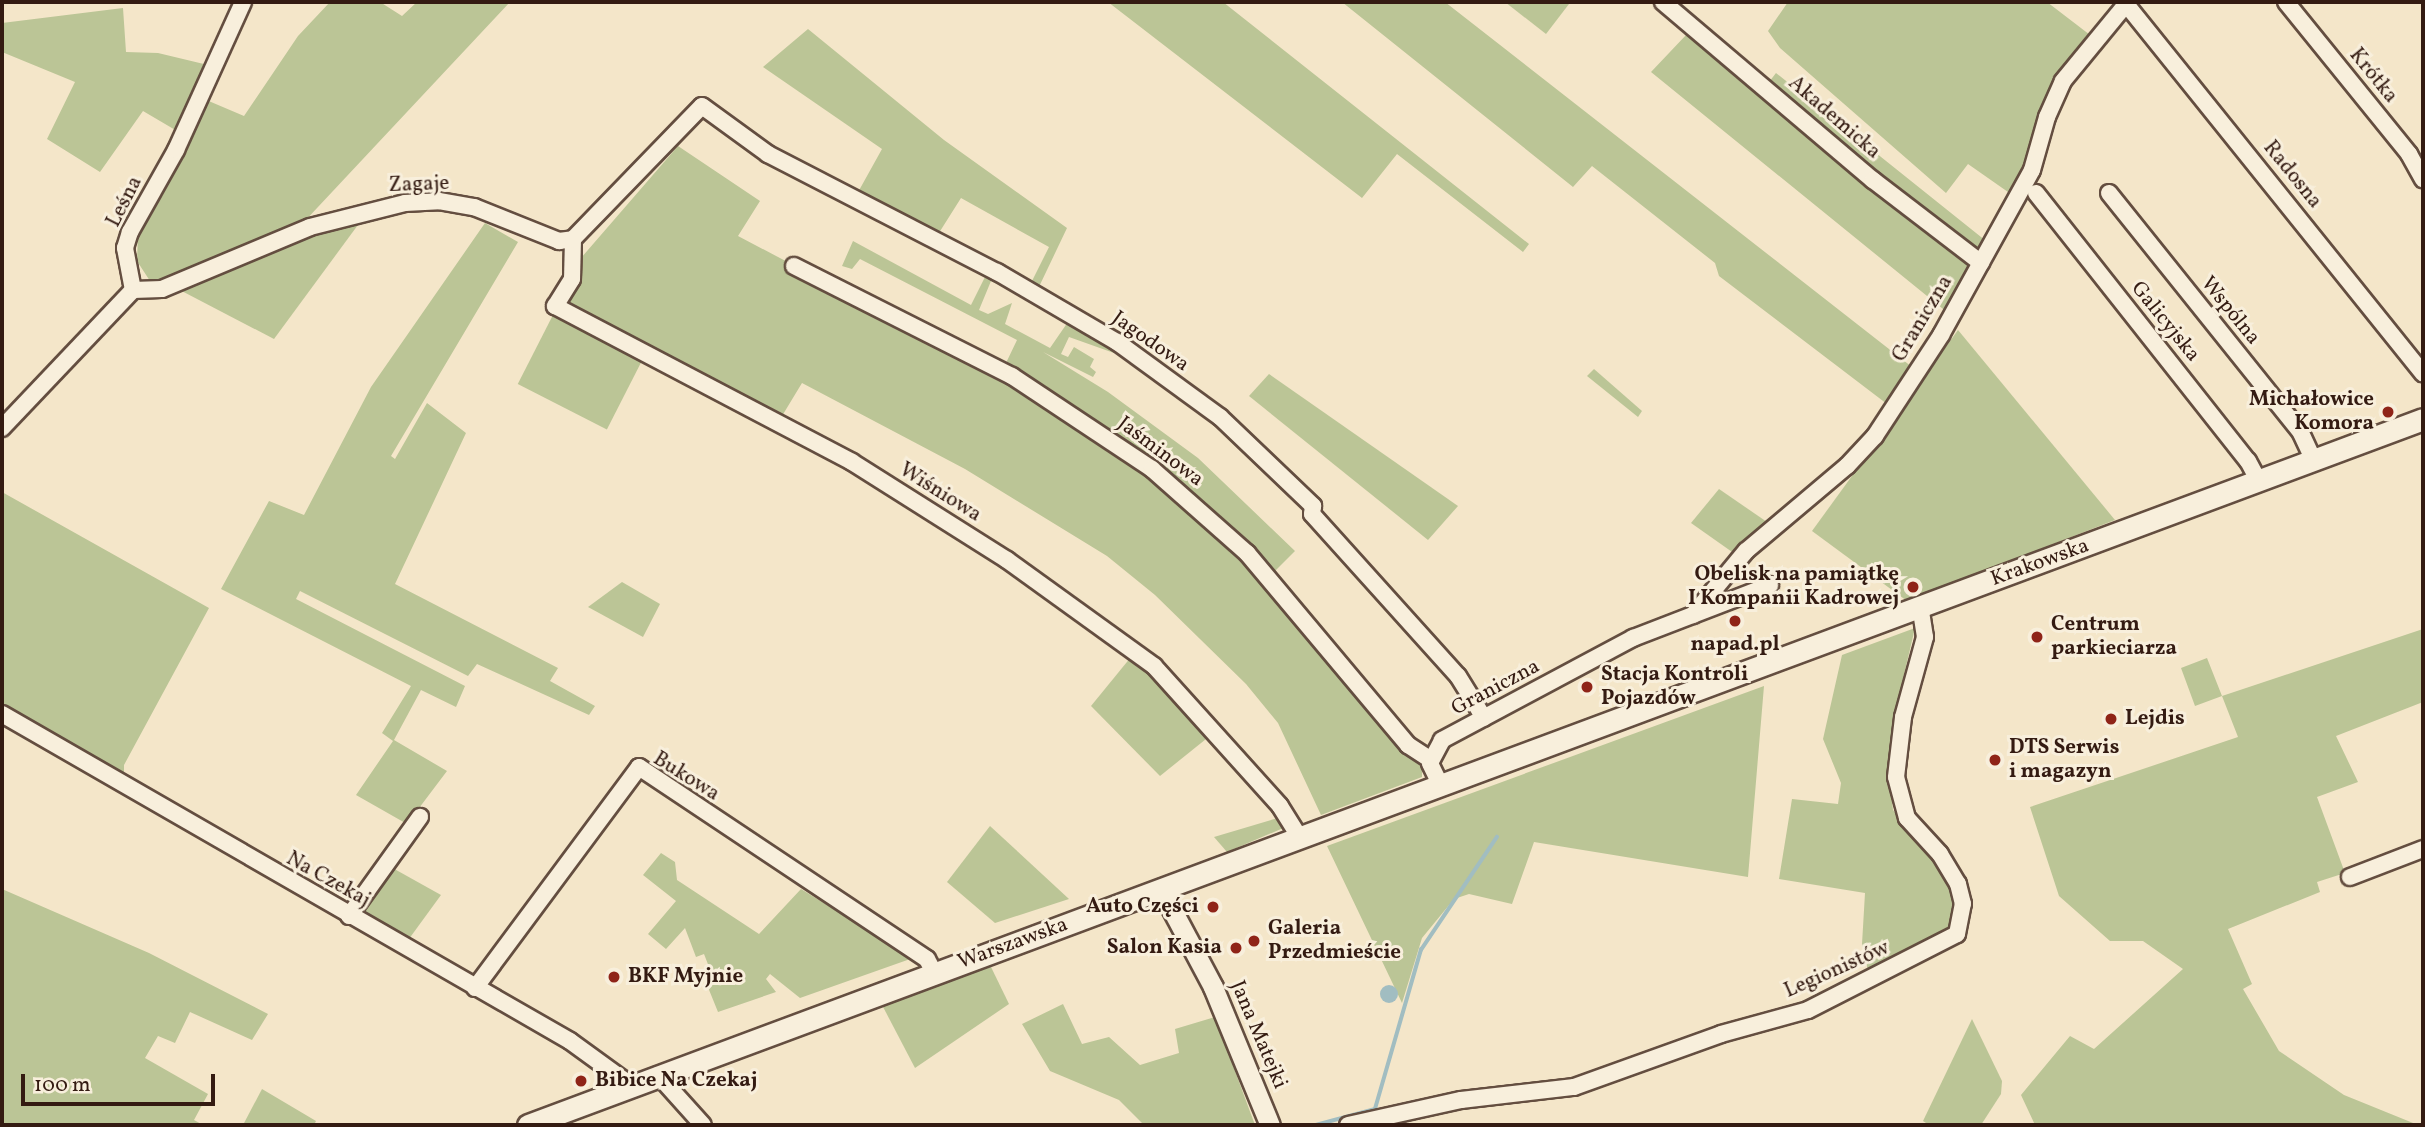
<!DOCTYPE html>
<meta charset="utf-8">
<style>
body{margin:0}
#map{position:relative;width:2425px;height:1127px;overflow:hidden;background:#f4e6c9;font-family:Vollkorn,serif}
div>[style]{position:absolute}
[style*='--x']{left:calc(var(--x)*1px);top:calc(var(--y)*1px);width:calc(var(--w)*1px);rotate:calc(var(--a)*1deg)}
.green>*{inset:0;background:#bbc596;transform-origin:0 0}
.water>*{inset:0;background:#a1bdc1}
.round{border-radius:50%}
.stream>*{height:3.5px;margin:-1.75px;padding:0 1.75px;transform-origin:1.75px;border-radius:1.75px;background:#a1bdc1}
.roads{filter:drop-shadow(2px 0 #644e40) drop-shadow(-2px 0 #644e40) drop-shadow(0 2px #644e40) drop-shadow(0 -2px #644e40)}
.minor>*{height:16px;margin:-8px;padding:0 8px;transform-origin:8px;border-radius:8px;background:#f8efdc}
.tertiary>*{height:19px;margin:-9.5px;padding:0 9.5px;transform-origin:9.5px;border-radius:9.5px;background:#f8efdc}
.secondary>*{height:21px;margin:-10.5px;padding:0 10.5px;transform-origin:10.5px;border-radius:10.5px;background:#f8efdc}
.dots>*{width:19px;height:19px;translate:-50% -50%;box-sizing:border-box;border:4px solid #f8efdc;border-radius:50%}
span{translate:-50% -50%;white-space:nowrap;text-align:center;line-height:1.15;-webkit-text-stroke:6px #f8efdc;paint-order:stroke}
.street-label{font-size:21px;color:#341b12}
.poi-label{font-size:21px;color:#341b12;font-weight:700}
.right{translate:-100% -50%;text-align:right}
.left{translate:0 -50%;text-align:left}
.frame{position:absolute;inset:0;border:4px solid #341b12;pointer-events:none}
.scale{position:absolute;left:21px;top:1074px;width:194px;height:32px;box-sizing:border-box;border:4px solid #341b12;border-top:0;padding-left:9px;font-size:21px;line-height:24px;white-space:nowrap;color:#341b12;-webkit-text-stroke:5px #f8efdc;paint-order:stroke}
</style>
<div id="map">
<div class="green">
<div style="clip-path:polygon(330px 2px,380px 2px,402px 16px,417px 2px,510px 2px,303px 223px,169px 282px,150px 281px,137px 261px,138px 234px,204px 99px,244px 116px,298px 36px)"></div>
<div style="clip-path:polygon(1108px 2px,1223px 2px,1529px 244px,1523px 252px,1397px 154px,1362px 198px)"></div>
<div style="clip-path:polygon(1342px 2px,1445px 2px,1912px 367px,1887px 404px,1719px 276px,1715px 263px,1592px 166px,1573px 187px)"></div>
<div style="clip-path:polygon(1505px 2px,1567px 2px,1569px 4px,1546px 34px)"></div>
<div style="clip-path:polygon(1788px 2px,2047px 2px,2094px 38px,2065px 63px,2018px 199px,1968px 164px,1946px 193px,1780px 48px,1768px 31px)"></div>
<div style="clip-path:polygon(123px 8px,126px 52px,158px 53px,208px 65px,177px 131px,143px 111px,100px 172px,47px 139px,75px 82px,2px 52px,2px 23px)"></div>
<div style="clip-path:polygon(808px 29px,944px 140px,1067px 228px,1037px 291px,1030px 285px,1049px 247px,961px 198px,937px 236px,857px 194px,882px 149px,763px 67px)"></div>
<div style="clip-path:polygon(1687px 34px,1745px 81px,1766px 86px,1776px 73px,1986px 241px,1948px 313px,1651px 72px)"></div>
<div style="clip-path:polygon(678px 146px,760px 201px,738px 236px,959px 352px,1104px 438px,1225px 536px,1422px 764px,1422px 777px,1321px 815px,1278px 723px,1246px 684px,1155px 595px,1107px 556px,965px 469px,802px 383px,782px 416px,565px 304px,581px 258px)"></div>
<div style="clip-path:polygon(366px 214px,274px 339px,176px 288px,307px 234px)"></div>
<div style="clip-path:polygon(485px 223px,518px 242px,391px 456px,395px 459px,427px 403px,466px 433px,395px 584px,558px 668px,550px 681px,595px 706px,589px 715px,477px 664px,468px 676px,300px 591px,296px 599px,465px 686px,456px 707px,421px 690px,394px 740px,447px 771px,407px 824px,356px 795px,393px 741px,382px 733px,411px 686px,221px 589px,269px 501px,304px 515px,371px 387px)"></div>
<div style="clip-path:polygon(853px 241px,971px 305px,988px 271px,1034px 297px,1031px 301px,991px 281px,979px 310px,988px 314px,1012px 303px,1005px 324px,1050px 348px,1070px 319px,1118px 347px,1114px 353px,1069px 337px,1061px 354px,1068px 357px,1074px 347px,1094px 359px,1090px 367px,1096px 372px,1093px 377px,1043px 352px,1108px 392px,1198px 458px,1295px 551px,1272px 574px,1232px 531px,1015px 374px,1006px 363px,1017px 340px,860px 259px,852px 269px,842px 266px)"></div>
<div style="left:555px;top:311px;width:100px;height:82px;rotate:27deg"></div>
<div style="clip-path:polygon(1958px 330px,2115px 520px,1907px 601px,1812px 531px)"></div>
<div style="clip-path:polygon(1594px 369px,1642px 411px,1638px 417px,1587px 376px)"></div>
<div style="clip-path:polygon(1269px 374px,1458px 506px,1428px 540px,1249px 396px)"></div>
<div style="clip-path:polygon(1719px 489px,1767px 522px,1735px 554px,1691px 523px)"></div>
<div style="clip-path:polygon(2px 492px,209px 608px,124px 765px,124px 776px,2px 709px)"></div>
<div style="clip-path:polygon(622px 582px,660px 604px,643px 637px,588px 607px)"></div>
<div style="clip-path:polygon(1915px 628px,1895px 713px,1888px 769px,1893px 810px,1944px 867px,1955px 888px,1954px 922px,1946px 936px,1869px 975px,1862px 944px,1865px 893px,1779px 879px,1792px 799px,1838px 804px,1841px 783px,1823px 739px,1842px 655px)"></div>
<div style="clip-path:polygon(2423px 629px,2423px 702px,2336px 736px,2358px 782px,2317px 797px,2345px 873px,2317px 882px,2320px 892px,2228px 929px,2252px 984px,2243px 989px,2279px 1051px,2344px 1095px,2418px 1125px,2035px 1125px,2021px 1095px,2070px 1036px,2094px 1049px,2183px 969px,2143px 941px,2110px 941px,2059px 896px,2030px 807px,2238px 737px,2222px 696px,2195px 706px,2181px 668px,2207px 658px,2222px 696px)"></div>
<div style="clip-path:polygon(1131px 657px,1211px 735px,1160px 776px,1091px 706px)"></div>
<div style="clip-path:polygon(1764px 686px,1748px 877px,1534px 842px,1512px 904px,1469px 894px,1454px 899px,1422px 938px,1402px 1003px,1327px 846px)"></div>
<div style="clip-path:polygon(1281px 817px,1288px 826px,1227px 852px,1214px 837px)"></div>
<div style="clip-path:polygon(990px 826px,1069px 899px,995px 923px,947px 882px)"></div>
<div style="clip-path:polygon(661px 853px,675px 862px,677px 880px,759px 934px,801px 889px,913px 958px,800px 998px,770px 974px,766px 979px,776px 992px,718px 1012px,703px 975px,711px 972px,704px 954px,696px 957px,685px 928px,666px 949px,648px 934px,676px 901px,643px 875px)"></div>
<div style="clip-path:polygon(389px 866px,441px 895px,406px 943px,356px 914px)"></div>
<div style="clip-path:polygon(2px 889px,149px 953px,268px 1014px,252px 1040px,190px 1012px,175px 1043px,158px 1036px,145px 1058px,208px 1094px,194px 1120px,203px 1125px,2px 1125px)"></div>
<div style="clip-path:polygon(991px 967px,1009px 1004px,915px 1068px,881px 1003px)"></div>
<div style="clip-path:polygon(1063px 1004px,1082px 1044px,1109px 1037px,1140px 1065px,1179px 1053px,1175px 1029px,1215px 1017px,1255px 1125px,1144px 1125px,1119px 1100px,1050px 1071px,1022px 1024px)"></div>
<div style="clip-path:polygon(1972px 1019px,2002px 1081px,2001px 1094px,1981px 1125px,1929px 1125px,1923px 1121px)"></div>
<div style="clip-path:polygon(262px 1089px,316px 1121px,314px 1125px,243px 1125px)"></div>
</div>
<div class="water">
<div class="round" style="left:1380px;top:985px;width:18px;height:18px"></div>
</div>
<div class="stream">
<div style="--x:1316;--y:1125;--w:61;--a:-15.2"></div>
<div style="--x:1375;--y:1109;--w:166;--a:-73.9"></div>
<div style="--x:1421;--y:950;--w:136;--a:-56.1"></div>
</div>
<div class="roads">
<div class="minor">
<div style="--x:1663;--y:2;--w:275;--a:40.3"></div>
<div style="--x:1873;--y:180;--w:136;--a:37.5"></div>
<div style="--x:2286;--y:2;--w:196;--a:51"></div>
<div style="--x:2409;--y:154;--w:29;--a:61"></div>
<div style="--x:2126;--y:4;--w:474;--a:51.2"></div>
<div style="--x:2036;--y:193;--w:342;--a:51.7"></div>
<div style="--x:2248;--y:461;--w:21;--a:62"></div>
<div style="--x:2109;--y:193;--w:307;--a:51.3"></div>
<div style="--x:2301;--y:433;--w:29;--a:65"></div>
<div style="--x:573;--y:239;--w:40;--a:91.4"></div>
<div style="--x:572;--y:279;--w:32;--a:122"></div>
<div style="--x:555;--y:306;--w:335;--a:27.7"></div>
<div style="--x:852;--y:462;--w:183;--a:32.3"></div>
<div style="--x:1007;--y:560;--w:181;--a:35.8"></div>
<div style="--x:1154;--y:666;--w:188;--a:48"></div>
<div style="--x:1280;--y:806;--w:38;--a:58"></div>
<div style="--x:794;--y:266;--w:244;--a:26.8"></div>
<div style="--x:1012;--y:376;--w:168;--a:33.6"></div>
<div style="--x:1152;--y:469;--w:127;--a:41.5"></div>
<div style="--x:1247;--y:553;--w:251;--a:50"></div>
<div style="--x:1408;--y:745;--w:27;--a:33"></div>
<div style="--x:133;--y:290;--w:29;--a:-2"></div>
<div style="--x:162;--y:289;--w:160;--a:-22.7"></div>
<div style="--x:310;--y:227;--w:98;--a:-14.2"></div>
<div style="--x:405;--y:203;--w:34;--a:-3"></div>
<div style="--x:439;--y:201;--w:36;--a:10"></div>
<div style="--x:474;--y:207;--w:92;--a:21.8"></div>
<div style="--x:559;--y:241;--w:14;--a:-8"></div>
<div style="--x:573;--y:239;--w:185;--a:-45.9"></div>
<div style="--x:702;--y:106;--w:82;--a:36"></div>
<div style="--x:768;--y:154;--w:258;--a:27.3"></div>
<div style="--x:997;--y:272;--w:139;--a:30.3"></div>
<div style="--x:1117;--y:342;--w:127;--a:36.1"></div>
<div style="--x:1220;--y:417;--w:129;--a:43.7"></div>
<div style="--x:1313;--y:506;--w:8;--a:97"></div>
<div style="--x:1312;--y:514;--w:218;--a:48"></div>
<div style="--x:1458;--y:676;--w:49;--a:58.2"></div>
<div style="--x:133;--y:290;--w:43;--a:-100.8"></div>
<div style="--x:125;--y:248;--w:17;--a:-73"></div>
<div style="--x:130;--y:232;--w:94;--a:-60.7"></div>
<div style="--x:176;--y:150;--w:162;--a:-65.6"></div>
<div style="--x:2;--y:428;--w:190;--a:-46.5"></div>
<div style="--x:1693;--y:615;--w:83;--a:-50.4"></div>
<div style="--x:1746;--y:551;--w:132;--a:-40.1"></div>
<div style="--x:1847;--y:466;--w:41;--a:-47"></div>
<div style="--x:1875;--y:436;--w:121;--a:-56.8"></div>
<div style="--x:1941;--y:335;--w:188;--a:-61.1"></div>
<div style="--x:2032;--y:170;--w:55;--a:-74.2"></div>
<div style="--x:2047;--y:117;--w:39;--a:-66"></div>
<div style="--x:2063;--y:81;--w:102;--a:-50.6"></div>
<div style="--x:2;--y:714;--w:655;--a:29.93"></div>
<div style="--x:570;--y:1041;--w:77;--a:36"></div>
<div style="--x:1441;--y:786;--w:25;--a:-116"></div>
<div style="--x:1430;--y:763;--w:26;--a:-62"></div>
<div style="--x:1442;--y:740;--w:217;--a:-28.1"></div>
<div style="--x:1633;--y:638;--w:147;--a:-21.1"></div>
<div style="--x:2350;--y:877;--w:78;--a:-21"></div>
<div style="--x:349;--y:916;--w:122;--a:-54.4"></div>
<div style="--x:475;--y:988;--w:275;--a:-53.4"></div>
<div style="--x:639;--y:767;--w:346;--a:33.7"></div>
<div style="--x:927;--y:959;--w:16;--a:63"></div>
<div style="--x:658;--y:1075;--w:67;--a:48"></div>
<div style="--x:1348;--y:1125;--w:116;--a:-12.5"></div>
<div style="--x:1461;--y:1100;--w:114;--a:-6.6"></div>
<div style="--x:1574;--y:1087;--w:156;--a:-19.8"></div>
<div style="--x:1721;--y:1034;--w:90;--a:-15.4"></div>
<div style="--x:1808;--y:1010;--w:167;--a:-27"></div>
<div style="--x:1957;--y:934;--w:31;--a:-79"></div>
<div style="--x:1963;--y:904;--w:21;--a:-104"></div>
<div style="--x:1958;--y:884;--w:35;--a:-121"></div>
<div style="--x:1940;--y:854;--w:49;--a:-132.5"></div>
<div style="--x:1907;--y:818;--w:42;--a:-105"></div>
<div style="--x:1896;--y:777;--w:60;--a:-83.3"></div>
<div style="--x:1903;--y:717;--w:83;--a:-74.6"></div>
<div style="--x:1925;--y:637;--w:30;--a:-99"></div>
</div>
<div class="tertiary">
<div style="--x:1161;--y:889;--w:111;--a:62"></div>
<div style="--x:1213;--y:987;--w:149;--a:67.6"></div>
</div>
<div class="secondary">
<div style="--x:528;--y:1125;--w:2022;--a:-20.43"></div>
</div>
</div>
<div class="dots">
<div style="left:2388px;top:412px;background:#8f2418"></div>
<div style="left:1913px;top:587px;background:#8f2418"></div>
<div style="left:1735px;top:621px;background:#8f2418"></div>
<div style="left:2037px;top:637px;background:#8f2418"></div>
<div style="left:1587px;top:687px;background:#8f2418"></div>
<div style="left:2111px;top:719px;background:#8f2418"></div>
<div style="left:1995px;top:760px;background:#8f2418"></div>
<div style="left:1213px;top:907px;background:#8f2418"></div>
<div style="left:1254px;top:941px;background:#8f2418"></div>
<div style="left:1236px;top:948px;background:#8f2418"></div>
<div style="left:614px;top:977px;background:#8f2418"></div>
<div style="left:581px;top:1081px;background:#8f2418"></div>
</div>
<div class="street-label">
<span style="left:2373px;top:76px;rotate:51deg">Krótka</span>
<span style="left:1834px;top:118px;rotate:41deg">Akademicka</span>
<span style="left:2292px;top:175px;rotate:51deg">Radosna</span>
<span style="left:419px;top:185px;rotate:-2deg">Zagaje</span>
<span style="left:125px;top:202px;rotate:-63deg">Leśna</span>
<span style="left:2230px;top:311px;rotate:51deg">Wspólna</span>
<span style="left:1923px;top:319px;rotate:-59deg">Graniczna</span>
<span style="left:2165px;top:322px;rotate:51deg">Galicyjska</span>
<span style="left:1150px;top:342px;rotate:35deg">Jagodowa</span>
<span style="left:1160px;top:452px;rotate:37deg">Jaśminowa</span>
<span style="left:940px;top:493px;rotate:32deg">Wiśniowa</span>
<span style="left:2040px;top:563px;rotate:-20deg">Krakowska</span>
<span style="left:1496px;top:688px;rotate:-28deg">Graniczna</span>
<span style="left:686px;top:777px;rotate:32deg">Bukowa</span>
<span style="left:328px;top:880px;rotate:29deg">Na Czekaj</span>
<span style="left:1013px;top:944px;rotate:-20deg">Warszawska</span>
<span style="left:1837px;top:970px;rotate:-24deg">Legionistów</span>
<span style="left:1258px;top:1035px;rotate:67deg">Jana Matejki</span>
</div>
<div class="poi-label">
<span class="right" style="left:2374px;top:412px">Michałowice<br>Komora</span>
<span class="right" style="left:1899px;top:587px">Obelisk na pamiątkę<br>I Kompanii Kadrowej</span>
<span class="left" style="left:2051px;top:637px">Centrum<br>parkieciarza</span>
<span style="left:1735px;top:645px">napad.pl</span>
<span class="left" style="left:1601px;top:687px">Stacja Kontroli<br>Pojazdów</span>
<span class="left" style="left:2125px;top:719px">Lejdis</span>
<span class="left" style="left:2009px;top:760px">DTS Serwis<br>i magazyn</span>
<span class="right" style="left:1199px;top:907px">Auto Części</span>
<span class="left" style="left:1268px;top:941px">Galeria<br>Przedmieście</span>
<span class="right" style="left:1222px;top:948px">Salon Kasia</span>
<span class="left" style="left:628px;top:977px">BKF Myjnie</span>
<span class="left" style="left:595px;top:1081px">Bibice Na Czekaj</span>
</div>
<div class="frame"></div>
<div class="scale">100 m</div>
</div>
